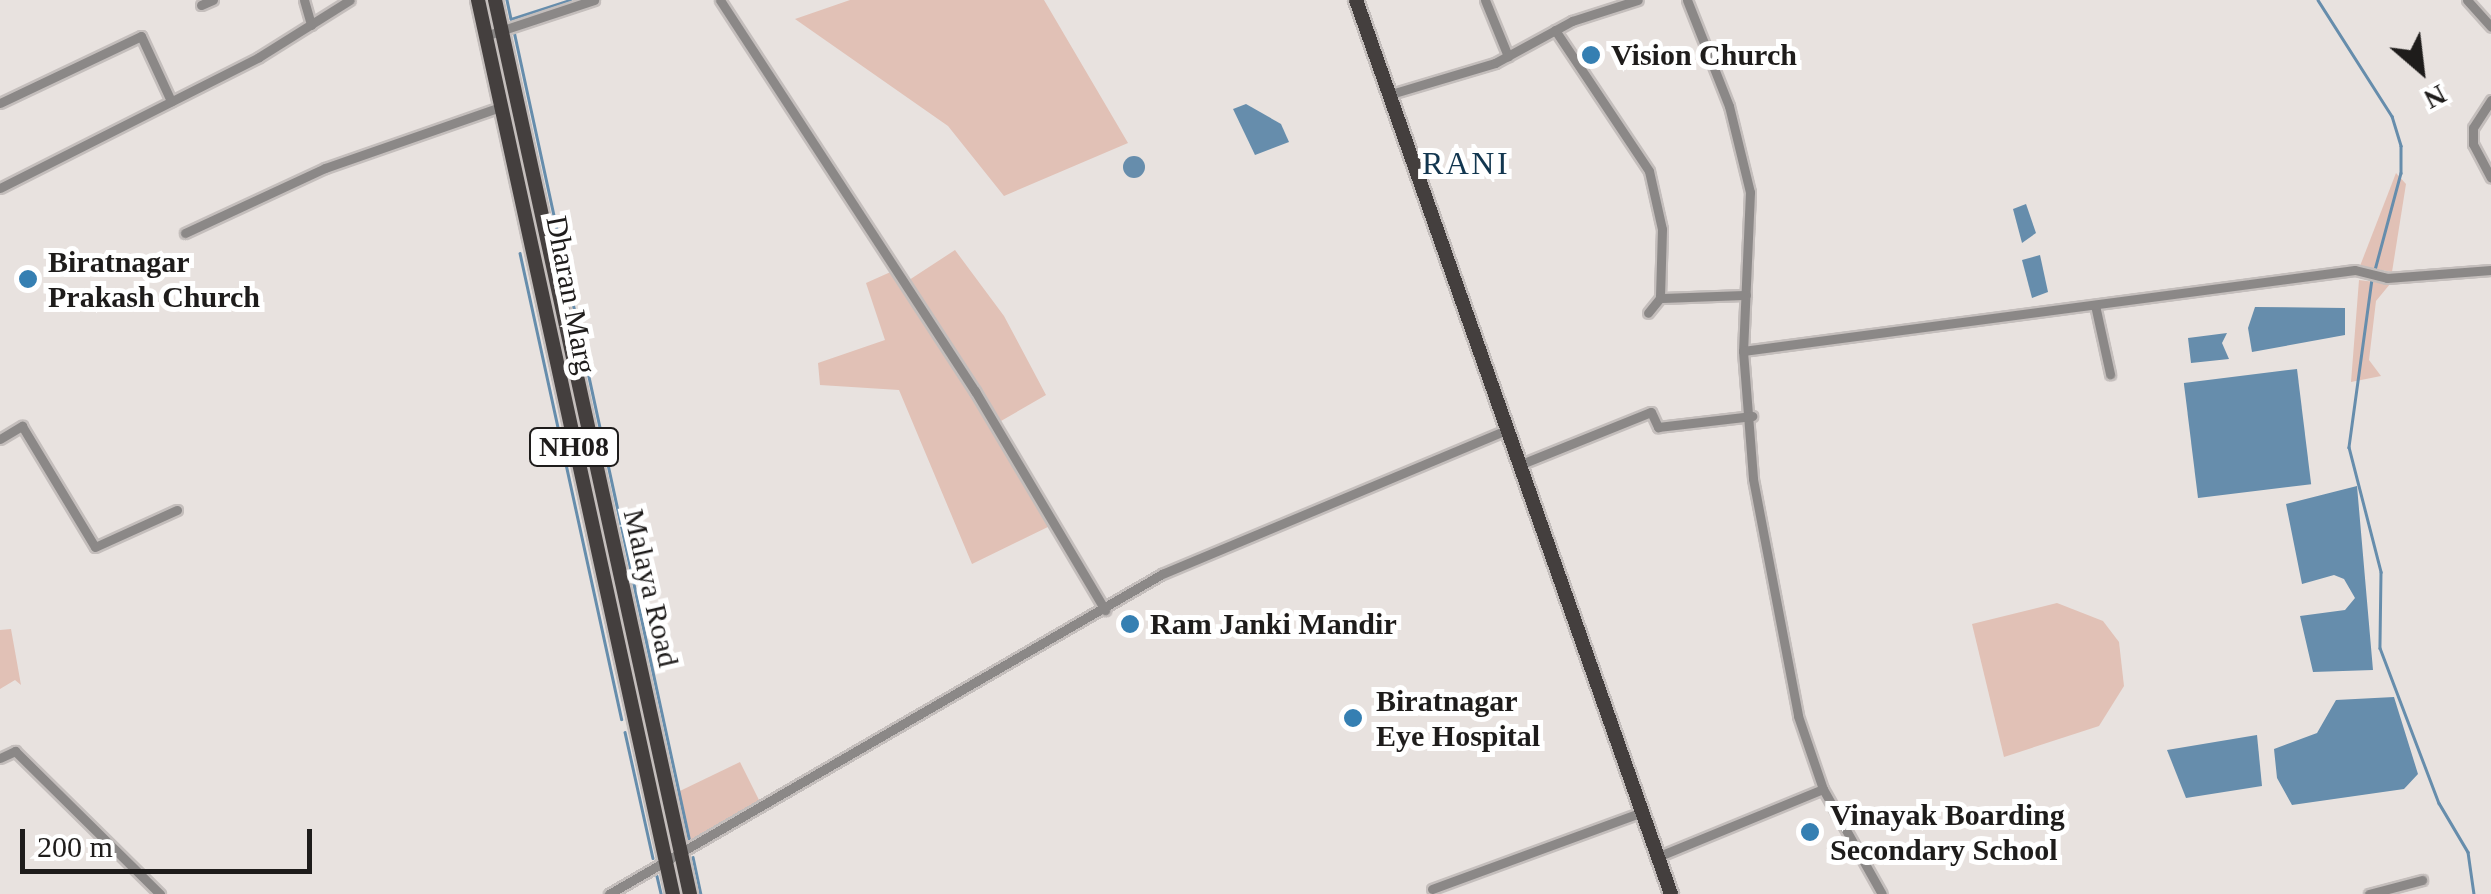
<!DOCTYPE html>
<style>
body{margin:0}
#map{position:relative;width:2491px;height:894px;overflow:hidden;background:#e8e2df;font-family:Georgia,serif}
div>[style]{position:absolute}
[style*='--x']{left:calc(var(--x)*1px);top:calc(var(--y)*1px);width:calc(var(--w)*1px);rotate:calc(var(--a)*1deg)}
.green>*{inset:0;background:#e1c1b6}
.water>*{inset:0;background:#668dac;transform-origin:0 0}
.round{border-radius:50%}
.stream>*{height:2.5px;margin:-1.25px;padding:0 1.25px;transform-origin:1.25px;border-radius:1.25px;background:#668dac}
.roads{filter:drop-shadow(2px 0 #c4bebc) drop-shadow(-2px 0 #c4bebc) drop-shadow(0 2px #c4bebc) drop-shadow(0 -2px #c4bebc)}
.street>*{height:9px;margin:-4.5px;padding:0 4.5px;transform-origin:4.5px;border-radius:4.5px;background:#8b8887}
.primary>*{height:14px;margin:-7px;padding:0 7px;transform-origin:7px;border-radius:7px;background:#443f3e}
.dots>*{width:28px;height:28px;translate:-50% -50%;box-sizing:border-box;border:5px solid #fff;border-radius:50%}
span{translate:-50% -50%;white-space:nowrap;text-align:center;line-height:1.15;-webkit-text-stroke:10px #fff;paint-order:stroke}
.shield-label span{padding:2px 8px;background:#fff;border:2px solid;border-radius:8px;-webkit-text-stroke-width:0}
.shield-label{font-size:28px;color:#1e1c1b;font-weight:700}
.poi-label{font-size:30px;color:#1e1c1b;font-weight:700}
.left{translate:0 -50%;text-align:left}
.street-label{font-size:30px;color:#1e1c1b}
.neighbourhood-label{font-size:32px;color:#12364f;letter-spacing:2.5px}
.north{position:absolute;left:2371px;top:20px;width:100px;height:100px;-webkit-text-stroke:8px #fff;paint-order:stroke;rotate:152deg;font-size:28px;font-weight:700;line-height:40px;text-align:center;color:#1e1c1b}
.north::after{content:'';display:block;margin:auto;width:35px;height:45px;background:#1e1c1b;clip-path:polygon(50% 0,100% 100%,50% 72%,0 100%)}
.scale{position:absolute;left:20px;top:829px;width:292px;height:45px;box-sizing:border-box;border:5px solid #1e1c1b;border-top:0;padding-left:12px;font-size:30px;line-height:35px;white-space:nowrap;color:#1e1c1b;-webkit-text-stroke:8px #fff;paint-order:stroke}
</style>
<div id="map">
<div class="green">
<div style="clip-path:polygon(850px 0,1044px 0,1128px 143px,1004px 196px,948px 126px,795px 19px)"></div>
<div style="clip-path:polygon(2396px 173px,2406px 184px,2392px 272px,2360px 266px)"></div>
<div style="clip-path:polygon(955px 250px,1004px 316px,1046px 395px,994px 425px,1054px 524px,972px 564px,899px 390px,820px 385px,818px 363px,885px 340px,866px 283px,895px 270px,903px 284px)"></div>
<div style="clip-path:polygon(2359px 280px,2390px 284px,2376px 301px,2369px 360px,2381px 376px,2351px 382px)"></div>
<div style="clip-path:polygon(2057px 603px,2103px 621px,2119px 642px,2124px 686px,2099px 726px,2004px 757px,1972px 624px)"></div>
<div style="clip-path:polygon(11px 629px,21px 685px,15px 680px,0 689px,0 630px)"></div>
<div style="clip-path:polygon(740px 762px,763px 808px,667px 862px,655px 803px)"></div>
</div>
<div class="water">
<div style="clip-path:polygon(1246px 104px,1281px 124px,1289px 142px,1255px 155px,1233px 109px)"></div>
<div class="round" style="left:1123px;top:156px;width:22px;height:22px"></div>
<div style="clip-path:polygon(2026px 204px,2036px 233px,2022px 243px,2013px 209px)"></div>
<div style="clip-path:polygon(2040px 255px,2048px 292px,2032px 298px,2022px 260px)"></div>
<div style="clip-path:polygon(2255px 307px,2345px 308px,2345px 335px,2252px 352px,2248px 328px)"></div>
<div style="clip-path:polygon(2227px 333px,2222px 343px,2229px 359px,2191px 363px,2188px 338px)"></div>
<div style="left:2297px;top:369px;width:116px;height:114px;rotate:83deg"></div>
<div style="clip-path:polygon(2357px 486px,2373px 670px,2313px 672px,2300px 616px,2345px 610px,2355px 598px,2344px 579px,2334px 575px,2302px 584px,2286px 504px)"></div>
<div style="clip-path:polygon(2394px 697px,2418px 774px,2404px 789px,2292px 805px,2277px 778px,2274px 749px,2317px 733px,2336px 700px)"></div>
<div style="clip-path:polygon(2257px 735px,2262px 786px,2186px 798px,2167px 750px)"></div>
</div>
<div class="stream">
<div style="--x:507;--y:0;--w:19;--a:78"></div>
<div style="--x:511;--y:19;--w:62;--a:-17.9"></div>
<div style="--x:2318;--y:0;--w:138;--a:57.5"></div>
<div style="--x:2392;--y:116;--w:31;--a:73"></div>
<div style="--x:2401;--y:146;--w:27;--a:90"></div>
<div style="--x:2401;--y:173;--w:100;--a:105"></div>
<div style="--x:514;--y:31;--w:830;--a:77.76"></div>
<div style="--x:520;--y:253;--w:477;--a:77.7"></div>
<div style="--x:2372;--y:279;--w:170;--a:97.8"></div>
<div style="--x:2349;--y:447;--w:129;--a:75.6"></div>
<div style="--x:2381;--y:572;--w:76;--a:90.8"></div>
<div style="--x:2380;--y:648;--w:166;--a:69.2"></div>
<div style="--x:2439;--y:803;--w:57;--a:59.4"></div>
<div style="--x:2468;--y:852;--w:42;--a:81.9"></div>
<div style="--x:625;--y:732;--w:129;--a:77.5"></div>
<div style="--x:693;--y:857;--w:38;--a:78"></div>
<div style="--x:657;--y:876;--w:18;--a:77"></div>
</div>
<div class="roads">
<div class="street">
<div style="--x:304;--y:0;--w:26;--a:74"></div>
<div style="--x:720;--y:0;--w:467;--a:56.9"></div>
<div style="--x:975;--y:391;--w:255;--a:59.3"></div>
<div style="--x:1485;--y:0;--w:61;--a:67.7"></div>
<div style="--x:1687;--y:0;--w:114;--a:68.4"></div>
<div style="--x:1729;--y:106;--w:89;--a:76.3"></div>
<div style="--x:1750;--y:192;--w:159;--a:92.5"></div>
<div style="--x:1743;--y:351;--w:128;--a:85.5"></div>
<div style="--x:1753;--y:479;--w:241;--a:79.2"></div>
<div style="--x:1798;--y:716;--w:77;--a:71.1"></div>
<div style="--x:1823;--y:789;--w:120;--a:60.7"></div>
<div style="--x:2467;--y:0;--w:36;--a:48"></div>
<div style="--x:201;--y:5;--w:13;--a:-23"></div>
<div style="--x:1555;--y:30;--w:169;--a:56.3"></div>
<div style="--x:1649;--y:171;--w:59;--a:77.4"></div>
<div style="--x:1662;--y:229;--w:69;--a:91.7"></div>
<div style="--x:1660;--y:298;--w:19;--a:129"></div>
<div style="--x:485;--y:36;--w:115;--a:-18.3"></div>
<div style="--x:1391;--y:94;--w:109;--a:-16.6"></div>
<div style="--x:1495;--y:63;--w:88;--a:-28.6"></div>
<div style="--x:1572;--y:21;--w:69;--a:-17.7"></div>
<div style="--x:2491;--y:100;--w:33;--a:123"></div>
<div style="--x:2473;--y:128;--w:16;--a:90"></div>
<div style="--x:2473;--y:144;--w:38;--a:62"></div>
<div style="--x:0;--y:103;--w:156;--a:-25.4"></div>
<div style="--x:141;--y:36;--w:72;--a:65.2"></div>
<div style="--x:0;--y:188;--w:290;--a:-26.8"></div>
<div style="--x:259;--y:57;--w:107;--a:-32.1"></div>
<div style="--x:185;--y:233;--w:154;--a:-24.9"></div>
<div style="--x:325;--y:168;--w:188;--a:-19.2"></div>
<div style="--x:1660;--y:298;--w:86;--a:-2"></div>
<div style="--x:2095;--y:305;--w:71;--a:77.7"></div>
<div style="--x:1743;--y:351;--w:617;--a:-7.54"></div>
<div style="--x:2355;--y:270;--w:33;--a:14"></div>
<div style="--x:2387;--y:278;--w:104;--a:-4.4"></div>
<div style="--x:0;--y:439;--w:26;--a:-31"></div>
<div style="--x:22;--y:426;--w:141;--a:58.9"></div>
<div style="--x:95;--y:547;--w:90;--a:-24.3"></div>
<div style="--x:1519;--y:465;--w:142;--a:-21.9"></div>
<div style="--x:1651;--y:412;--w:17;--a:65"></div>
<div style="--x:1658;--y:427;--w:95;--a:-6.7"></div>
<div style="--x:0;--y:758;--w:17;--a:-25"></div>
<div style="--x:15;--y:751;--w:204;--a:44.6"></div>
<div style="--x:1657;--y:857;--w:179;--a:-22.3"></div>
<div style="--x:1432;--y:889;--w:221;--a:-20.1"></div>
<div style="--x:609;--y:894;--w:639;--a:-30.06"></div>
<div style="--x:1162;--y:574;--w:371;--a:-22.7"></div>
<div style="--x:2369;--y:894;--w:55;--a:-14.8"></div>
</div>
<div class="primary">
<div style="--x:478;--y:0;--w:915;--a:77.7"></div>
<div style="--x:495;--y:0;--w:915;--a:77.7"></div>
<div style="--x:1356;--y:0;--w:948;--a:70.59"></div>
</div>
</div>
<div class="dots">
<div style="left:1591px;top:55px;background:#357fb2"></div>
<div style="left:28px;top:279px;background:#357fb2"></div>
<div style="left:1130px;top:624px;background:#357fb2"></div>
<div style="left:1353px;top:718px;background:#357fb2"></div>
<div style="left:1810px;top:832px;background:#357fb2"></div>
</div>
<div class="shield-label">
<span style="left:574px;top:447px">NH08</span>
</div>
<div class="poi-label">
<span class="left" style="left:1611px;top:55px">Vision Church</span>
<span class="left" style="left:48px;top:279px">Biratnagar<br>Prakash Church</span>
<span class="left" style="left:1150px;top:624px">Ram Janki Mandir</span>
<span class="left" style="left:1376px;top:718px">Biratnagar<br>Eye Hospital</span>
<span class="left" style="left:1830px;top:832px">Vinayak Boarding<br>Secondary School</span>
</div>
<div class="street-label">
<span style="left:571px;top:295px;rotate:79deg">Dharan Marg</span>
<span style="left:651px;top:588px;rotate:77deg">Malaya Road</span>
</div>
<div class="neighbourhood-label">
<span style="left:1466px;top:163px">RANI</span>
</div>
<div class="north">N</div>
<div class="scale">200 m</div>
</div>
